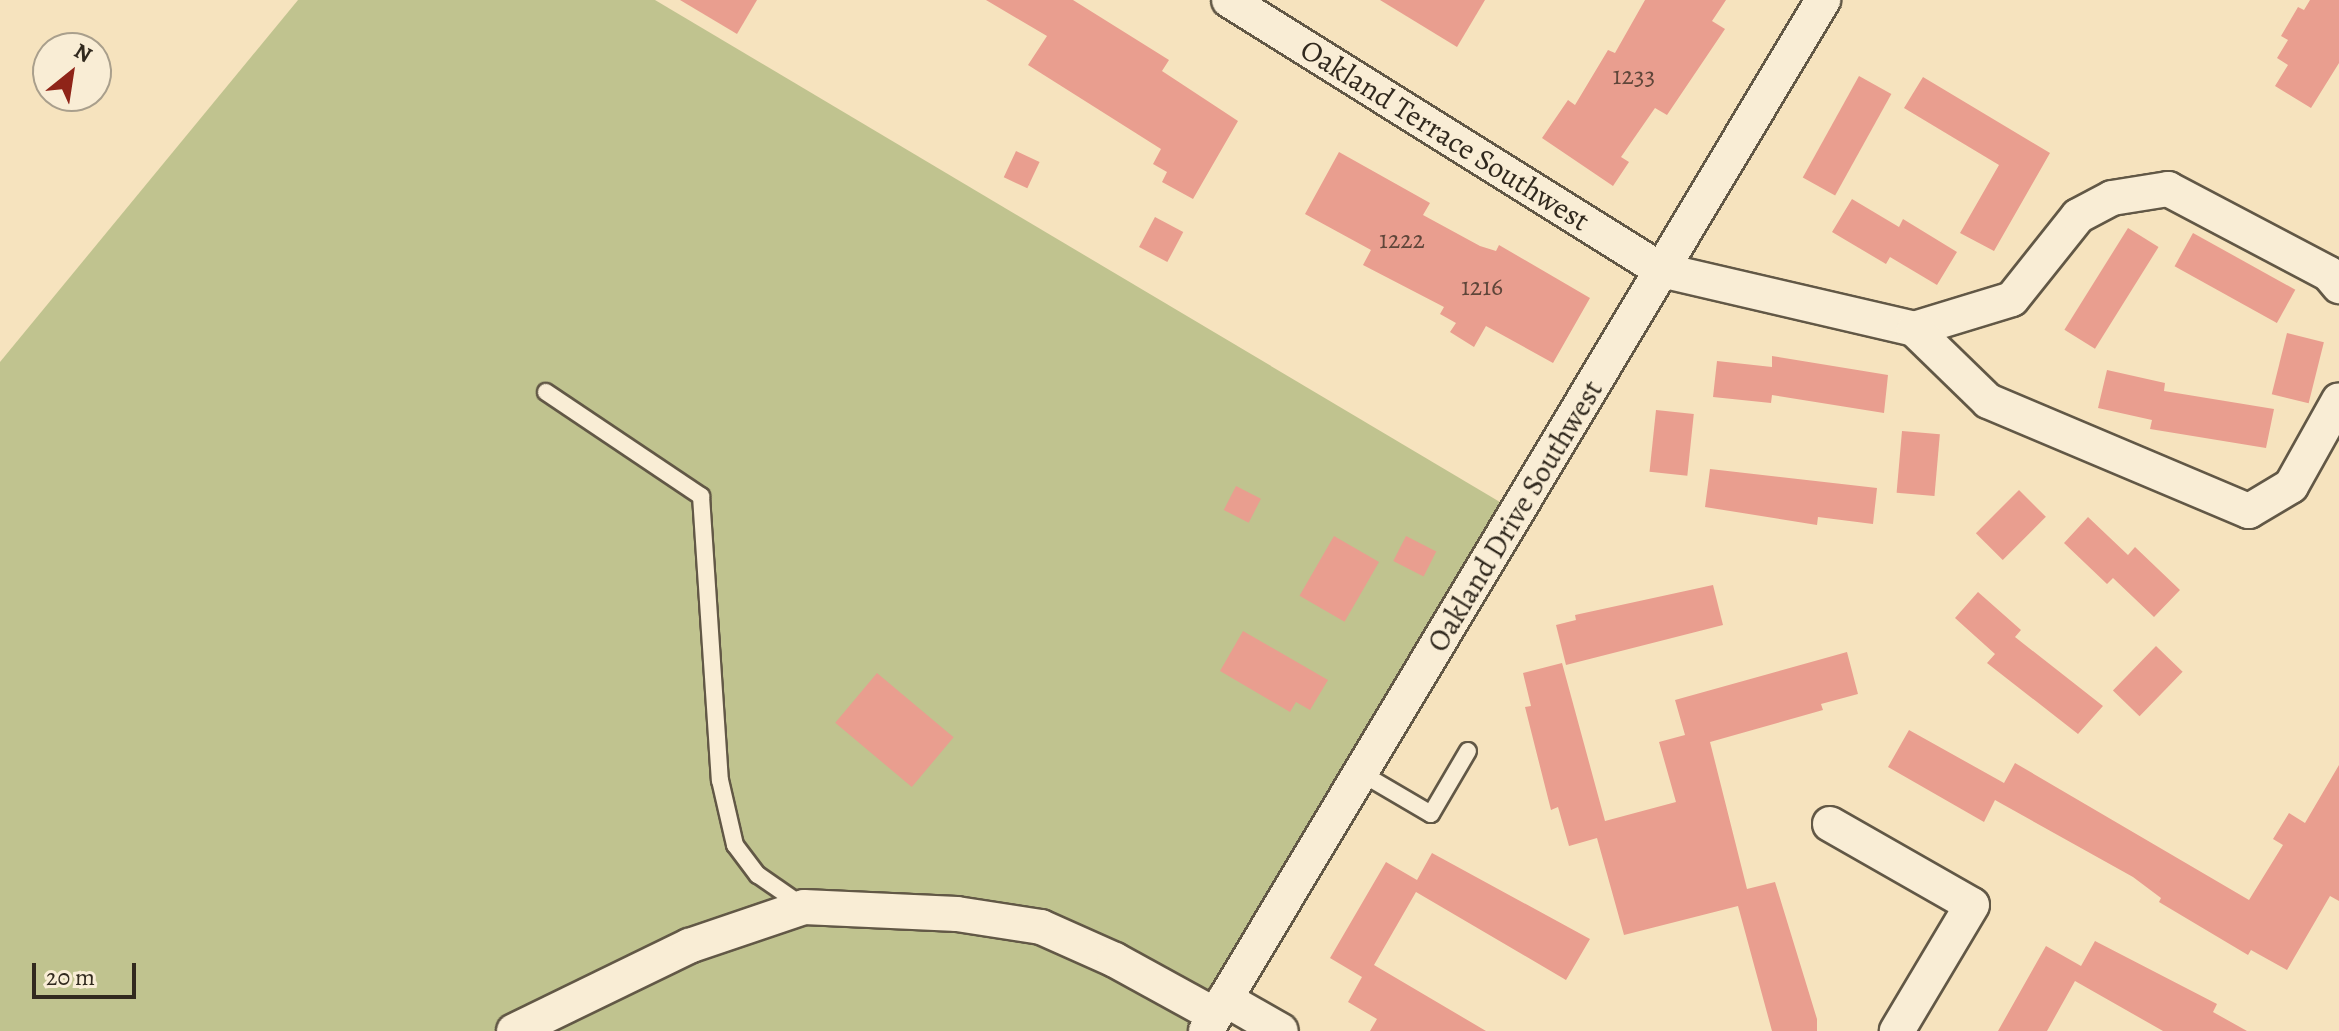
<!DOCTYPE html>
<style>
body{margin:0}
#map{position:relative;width:2339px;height:1031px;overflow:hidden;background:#f6e3be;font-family:Alegreya,serif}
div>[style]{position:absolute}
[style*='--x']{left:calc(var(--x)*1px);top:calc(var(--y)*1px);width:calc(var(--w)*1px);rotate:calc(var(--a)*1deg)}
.green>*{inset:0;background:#c0c38f}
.building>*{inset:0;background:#e99e8f;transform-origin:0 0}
.roads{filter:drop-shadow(2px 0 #625846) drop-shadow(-2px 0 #625846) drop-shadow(0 2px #625846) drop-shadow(0 -2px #625846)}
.service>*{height:16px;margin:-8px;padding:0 8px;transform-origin:8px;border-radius:8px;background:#f9edd5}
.minor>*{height:34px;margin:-17px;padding:0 17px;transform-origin:17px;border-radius:17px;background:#f9edd5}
span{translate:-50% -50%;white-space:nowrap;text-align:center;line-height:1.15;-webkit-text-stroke:6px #f9edd5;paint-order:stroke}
.number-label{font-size:26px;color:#5f463a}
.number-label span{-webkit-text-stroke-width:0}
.street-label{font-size:30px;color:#31291e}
.north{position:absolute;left:32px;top:32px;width:80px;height:80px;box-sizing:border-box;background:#f9edd5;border:2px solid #a99f8c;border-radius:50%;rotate:30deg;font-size:22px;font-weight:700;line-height:32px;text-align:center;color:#31291e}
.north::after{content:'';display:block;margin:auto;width:28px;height:36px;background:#8f2418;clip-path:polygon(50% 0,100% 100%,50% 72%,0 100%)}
.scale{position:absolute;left:32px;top:963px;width:104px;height:36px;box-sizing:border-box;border:4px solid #31291e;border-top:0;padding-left:10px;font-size:24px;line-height:28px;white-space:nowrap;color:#31291e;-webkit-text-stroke:6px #f9edd5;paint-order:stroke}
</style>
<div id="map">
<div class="green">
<div style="clip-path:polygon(298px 0,655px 0,1510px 508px,1202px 1031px,0 1031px,0 362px)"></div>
</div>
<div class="building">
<div style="clip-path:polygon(680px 0,757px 0,737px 34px)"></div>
<div style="clip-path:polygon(986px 0,1073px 0,1169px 60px,1162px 71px,1238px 121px,1193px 199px,1162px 182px,1167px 172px,1153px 164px,1161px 149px,1028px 65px,1047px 36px)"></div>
<div style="clip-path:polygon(1380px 0,1485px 0,1457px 47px)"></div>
<div style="clip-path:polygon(1645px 0,1726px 0,1712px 21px,1725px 29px,1667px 115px,1655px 108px,1621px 157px,1629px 162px,1613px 186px,1542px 138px,1568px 100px,1575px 105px,1608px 50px,1615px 53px)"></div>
<div style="clip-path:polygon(2310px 0,2339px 0,2339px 63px,2311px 108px,2275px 86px,2288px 65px,2277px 58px,2288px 40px,2281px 36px,2298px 7px,2304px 10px)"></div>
<div style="left:1859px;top:76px;width:37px;height:116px;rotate:29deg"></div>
<div style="clip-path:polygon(1923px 77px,2050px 153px,1994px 251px,1960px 233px,1999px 165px,1904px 108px)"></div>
<div style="left:1016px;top:151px;width:26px;height:29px;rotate:25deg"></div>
<div style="clip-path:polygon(1339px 152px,1430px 203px,1423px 215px,1480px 246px,1496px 251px,1499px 245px,1590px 298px,1553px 363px,1486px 326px,1474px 347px,1450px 332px,1456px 323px,1440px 314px,1444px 307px,1363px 265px,1371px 250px,1305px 214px)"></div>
<div style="clip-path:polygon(1852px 199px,1899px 227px,1903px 219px,1957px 252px,1937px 285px,1890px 257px,1886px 264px,1832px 232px)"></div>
<div style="left:1155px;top:217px;width:32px;height:34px;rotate:28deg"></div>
<div style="left:2128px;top:228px;width:36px;height:120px;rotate:32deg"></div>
<div style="left:2193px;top:233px;width:117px;height:38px;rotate:29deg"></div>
<div style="left:2287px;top:333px;width:38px;height:63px;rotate:14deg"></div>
<div style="clip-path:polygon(1772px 356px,1888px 375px,1884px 413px,1772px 395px,1771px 403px,1713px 397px,1717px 361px,1772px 367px)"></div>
<div style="clip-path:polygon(2107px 370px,2165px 383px,2164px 391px,2274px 409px,2266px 448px,2150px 429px,2152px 420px,2098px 408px)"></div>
<div style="left:1656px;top:410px;width:38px;height:62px;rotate:6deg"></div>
<div style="left:1902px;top:431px;width:38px;height:62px;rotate:5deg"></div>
<div style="clip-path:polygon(1710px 469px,1877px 488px,1873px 524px,1818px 517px,1817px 525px,1705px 507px)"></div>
<div style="left:1236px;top:486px;width:28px;height:27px;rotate:27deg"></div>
<div style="left:2019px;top:490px;width:38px;height:61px;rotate:45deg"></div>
<div style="clip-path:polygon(2088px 517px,2128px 555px,2135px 547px,2180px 590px,2154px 617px,2113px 578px,2107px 584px,2064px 543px)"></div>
<div style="left:1334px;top:536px;width:52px;height:69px;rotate:30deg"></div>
<div style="left:1406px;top:536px;width:34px;height:28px;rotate:27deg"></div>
<div style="clip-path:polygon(1713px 585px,1723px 625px,1566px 665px,1556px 625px,1576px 620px,1575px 615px)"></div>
<div style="clip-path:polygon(1978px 592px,2021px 630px,2015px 637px,2103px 706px,2078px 734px,1987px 663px,1995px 654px,1955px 618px)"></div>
<div style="clip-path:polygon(1243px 631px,1328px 680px,1310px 710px,1296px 702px,1290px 712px,1220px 671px)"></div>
<div style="left:2156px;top:646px;width:37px;height:62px;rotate:44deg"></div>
<div style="clip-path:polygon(1847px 652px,1858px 694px,1821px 704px,1823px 710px,1710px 742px,1747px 889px,1775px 882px,1817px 1019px,1817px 1031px,1772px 1031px,1738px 906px,1624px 935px,1597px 838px,1569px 846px,1558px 807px,1551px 810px,1525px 707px,1531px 706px,1523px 673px,1562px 663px,1605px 821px,1676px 802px,1659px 742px,1685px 735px,1675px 700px)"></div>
<div style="left:877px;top:673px;width:100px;height:65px;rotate:40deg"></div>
<div style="clip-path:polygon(1909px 730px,2004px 783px,2015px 763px,2249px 900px,2283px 845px,2273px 839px,2289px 813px,2305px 823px,2339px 765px,2339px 901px,2330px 896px,2287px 970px,2251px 950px,2248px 955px,2159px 902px,2161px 898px,2133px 877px,1995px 800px,1984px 822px,1888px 767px)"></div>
<div style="clip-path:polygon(1432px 853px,1590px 939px,1566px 980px,1416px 892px,1374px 965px,1486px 1031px,1370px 1031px,1377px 1019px,1348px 1002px,1362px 977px,1330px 958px,1386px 862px,1417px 880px)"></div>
<div style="clip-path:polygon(2095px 941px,2217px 1004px,2213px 1012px,2247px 1031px,2163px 1031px,2075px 981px,2047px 1031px,1998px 1031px,2046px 946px,2081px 966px)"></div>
</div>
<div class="roads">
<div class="service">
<div style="--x:546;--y:392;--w:187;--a:33.9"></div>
<div style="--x:701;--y:496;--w:285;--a:86.2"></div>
<div style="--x:720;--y:780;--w:67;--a:77"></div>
<div style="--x:735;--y:845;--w:38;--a:53"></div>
<div style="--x:758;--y:875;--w:55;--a:34.6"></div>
<div style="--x:1361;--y:773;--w:81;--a:30.4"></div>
<div style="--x:1431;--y:814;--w:73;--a:-59.6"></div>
</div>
<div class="minor">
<div style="--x:1229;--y:0;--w:509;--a:32.01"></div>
<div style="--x:1661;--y:270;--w:260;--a:13.1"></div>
<div style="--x:1914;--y:329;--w:102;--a:-17"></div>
<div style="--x:2012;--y:299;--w:106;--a:-51.5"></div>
<div style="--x:2078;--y:216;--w:38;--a:-28"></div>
<div style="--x:2112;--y:198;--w:57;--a:-9.1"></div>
<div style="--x:2168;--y:189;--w:182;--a:27.8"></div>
<div style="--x:2329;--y:274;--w:16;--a:50"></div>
<div style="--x:1914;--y:329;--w:103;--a:44.2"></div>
<div style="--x:1988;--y:401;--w:283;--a:22.9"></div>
<div style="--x:2249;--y:511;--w:49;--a:-30.8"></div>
<div style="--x:2291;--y:486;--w:98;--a:-60.8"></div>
<div style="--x:1830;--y:824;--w:163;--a:29.7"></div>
<div style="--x:1972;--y:905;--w:147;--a:120.8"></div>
<div style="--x:1225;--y:999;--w:64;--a:29.7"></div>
<div style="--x:514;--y:1031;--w:195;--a:-25.9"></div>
<div style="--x:689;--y:946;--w:121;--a:-18.7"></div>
<div style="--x:804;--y:907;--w:153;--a:2.6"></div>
<div style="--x:957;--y:914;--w:85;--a:8.8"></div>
<div style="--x:1041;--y:927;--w:81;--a:24"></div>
<div style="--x:1115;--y:960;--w:114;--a:28.8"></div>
<div style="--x:1206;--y:1031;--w:1202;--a:-59.1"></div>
</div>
</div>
<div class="number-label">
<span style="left:1634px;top:76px">1233</span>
<span style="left:1402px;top:240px">1222</span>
<span style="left:1482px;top:287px">1216</span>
</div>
<div class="street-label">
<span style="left:1445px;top:135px;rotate:32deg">Oakland Terrace Southwest</span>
<span style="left:1515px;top:516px;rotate:-59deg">Oakland Drive Southwest</span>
</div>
<div class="north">N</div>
<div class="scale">20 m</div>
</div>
